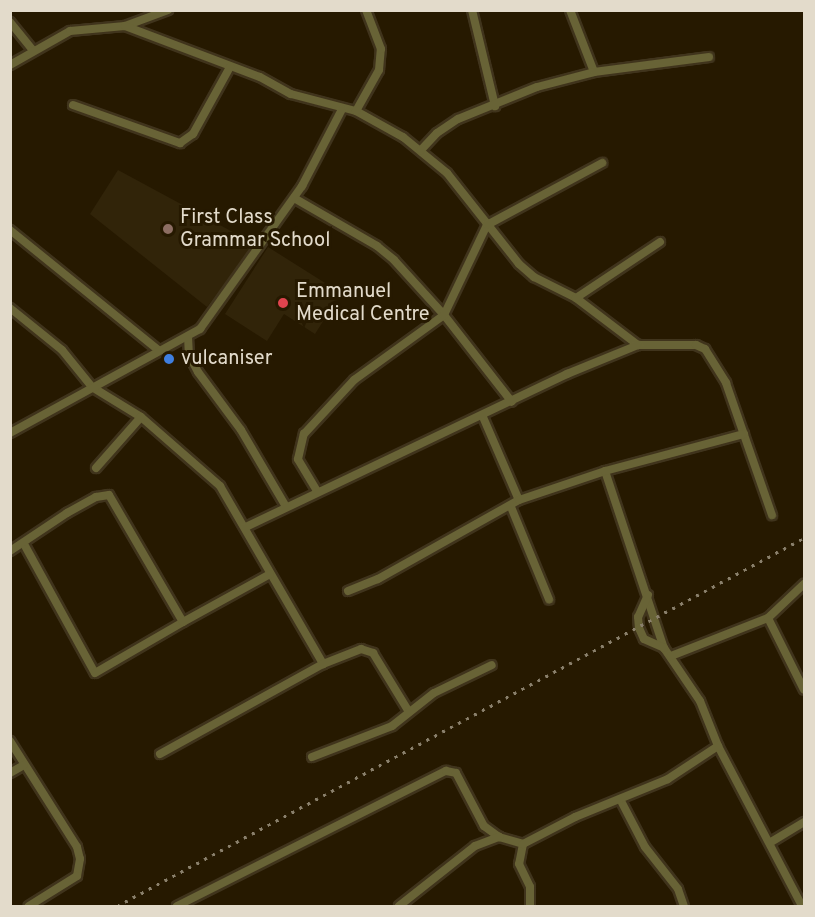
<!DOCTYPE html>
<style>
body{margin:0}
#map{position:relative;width:815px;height:917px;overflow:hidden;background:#261900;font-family:Overpass,sans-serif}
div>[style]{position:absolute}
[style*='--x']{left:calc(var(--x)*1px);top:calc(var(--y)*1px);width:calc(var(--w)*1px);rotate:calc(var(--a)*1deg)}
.built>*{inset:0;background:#312409}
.roads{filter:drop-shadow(2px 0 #40341c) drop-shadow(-2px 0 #40341c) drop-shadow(0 2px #40341c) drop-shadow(0 -2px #40341c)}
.minor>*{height:8px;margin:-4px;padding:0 4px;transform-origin:4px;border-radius:4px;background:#686336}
.rail>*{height:3px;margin-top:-1.5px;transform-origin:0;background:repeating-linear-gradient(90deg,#8a806c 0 3px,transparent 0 9px)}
.dots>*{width:16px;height:16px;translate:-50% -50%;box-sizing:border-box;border:3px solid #261900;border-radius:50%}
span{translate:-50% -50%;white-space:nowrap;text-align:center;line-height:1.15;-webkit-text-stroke:6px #261900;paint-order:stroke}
.poi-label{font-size:20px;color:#e3dbcb}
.left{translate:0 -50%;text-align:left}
.frame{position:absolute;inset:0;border:12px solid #e3dbcb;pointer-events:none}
</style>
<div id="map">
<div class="built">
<div style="clip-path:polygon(118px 170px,255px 244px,207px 307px,90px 214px)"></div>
<div style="clip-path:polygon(268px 247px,341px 293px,315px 334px,284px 314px,267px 341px,225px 314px)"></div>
</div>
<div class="roads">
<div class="minor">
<div style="--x:472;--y:10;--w:99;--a:76.5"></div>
<div style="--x:570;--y:10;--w:66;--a:68.8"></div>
<div style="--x:10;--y:22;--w:36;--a:51"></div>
<div style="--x:125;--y:26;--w:46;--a:-20.4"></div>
<div style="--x:10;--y:65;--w:69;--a:-29.5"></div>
<div style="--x:70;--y:31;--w:55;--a:-5.2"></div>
<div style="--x:125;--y:26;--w:144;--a:20.7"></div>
<div style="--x:260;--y:77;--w:35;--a:29"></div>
<div style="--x:291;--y:94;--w:67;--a:14.7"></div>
<div style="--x:356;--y:111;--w:54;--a:29"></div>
<div style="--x:403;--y:137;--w:57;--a:39.3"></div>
<div style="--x:447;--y:173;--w:116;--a:51.6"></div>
<div style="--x:519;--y:264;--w:20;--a:41"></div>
<div style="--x:534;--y:277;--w:47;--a:26.6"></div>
<div style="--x:576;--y:298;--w:78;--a:37.2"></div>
<div style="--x:638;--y:345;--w:58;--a:0"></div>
<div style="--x:696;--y:345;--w:10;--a:24"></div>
<div style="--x:705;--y:349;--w:40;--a:58"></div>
<div style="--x:726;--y:383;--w:140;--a:70.8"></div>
<div style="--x:73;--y:105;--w:114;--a:19.6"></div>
<div style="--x:180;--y:143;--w:16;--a:-35"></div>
<div style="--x:193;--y:134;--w:77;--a:-61.1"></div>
<div style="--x:356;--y:111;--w:47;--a:-60.7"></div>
<div style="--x:379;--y:70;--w:21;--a:-85"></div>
<div style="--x:381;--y:49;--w:42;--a:-111"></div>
<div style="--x:421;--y:150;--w:23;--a:-47"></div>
<div style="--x:437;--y:133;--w:25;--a:-34"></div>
<div style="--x:458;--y:119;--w:85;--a:-22.1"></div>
<div style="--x:537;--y:87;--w:59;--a:-14.7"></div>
<div style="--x:594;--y:72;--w:116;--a:-7.4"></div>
<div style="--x:294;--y:198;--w:96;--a:30"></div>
<div style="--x:377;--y:246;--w:22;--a:39"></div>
<div style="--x:394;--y:260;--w:74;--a:47.7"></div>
<div style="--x:444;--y:315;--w:110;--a:52"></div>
<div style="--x:10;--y:230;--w:191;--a:39"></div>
<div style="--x:576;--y:298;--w:101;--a:-33.7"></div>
<div style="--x:10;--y:308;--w:67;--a:38.9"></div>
<div style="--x:62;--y:350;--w:48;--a:51"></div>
<div style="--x:92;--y:387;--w:57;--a:31.5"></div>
<div style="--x:141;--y:417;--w:105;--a:41.1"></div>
<div style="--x:220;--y:486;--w:206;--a:59.9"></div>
<div style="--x:188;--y:337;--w:18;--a:87"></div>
<div style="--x:189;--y:355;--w:19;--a:62"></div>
<div style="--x:198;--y:372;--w:72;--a:53.4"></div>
<div style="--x:241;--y:430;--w:87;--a:59.6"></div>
<div style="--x:483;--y:417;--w:90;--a:66.6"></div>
<div style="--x:10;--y:433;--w:217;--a:-28.7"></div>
<div style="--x:200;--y:329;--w:176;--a:-54.5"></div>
<div style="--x:302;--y:186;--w:87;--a:-62.5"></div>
<div style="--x:96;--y:468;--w:68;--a:-48.6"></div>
<div style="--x:605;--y:471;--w:187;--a:71.6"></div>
<div style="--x:664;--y:648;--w:64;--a:55.8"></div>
<div style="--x:700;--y:701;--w:48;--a:68.2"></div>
<div style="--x:718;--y:746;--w:181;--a:62.3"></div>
<div style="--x:317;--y:491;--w:37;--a:-121"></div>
<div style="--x:298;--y:459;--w:26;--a:-77"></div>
<div style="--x:304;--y:434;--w:74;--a:-47.2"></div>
<div style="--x:354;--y:380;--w:111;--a:-35.8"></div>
<div style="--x:444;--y:315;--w:100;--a:-64.5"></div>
<div style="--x:487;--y:225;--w:131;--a:-28.3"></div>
<div style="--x:511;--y:507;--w:100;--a:67.6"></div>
<div style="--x:246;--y:527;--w:356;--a:-25.5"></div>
<div style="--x:567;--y:374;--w:77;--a:-22.2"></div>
<div style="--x:24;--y:544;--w:147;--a:61.2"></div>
<div style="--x:95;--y:673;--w:102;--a:-30.1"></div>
<div style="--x:10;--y:551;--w:69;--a:-33.7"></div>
<div style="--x:67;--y:513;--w:33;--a:-29"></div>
<div style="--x:96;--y:497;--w:13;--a:-9"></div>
<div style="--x:109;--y:495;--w:147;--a:59.8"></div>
<div style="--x:183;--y:622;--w:99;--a:-28.9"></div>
<div style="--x:348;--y:591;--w:32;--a:-22"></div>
<div style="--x:378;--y:579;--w:162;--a:-29.3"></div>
<div style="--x:519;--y:500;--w:91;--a:-18.6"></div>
<div style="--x:605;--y:471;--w:144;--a:-14.9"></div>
<div style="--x:648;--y:595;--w:24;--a:114"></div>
<div style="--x:638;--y:617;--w:11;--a:85"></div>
<div style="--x:639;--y:628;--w:12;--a:66"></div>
<div style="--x:644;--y:639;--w:22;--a:24"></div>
<div style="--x:768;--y:618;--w:50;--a:-43.4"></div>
<div style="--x:671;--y:656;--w:104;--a:-21.4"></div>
<div style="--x:768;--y:618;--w:80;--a:63.4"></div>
<div style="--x:10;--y:741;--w:125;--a:57.7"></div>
<div style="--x:77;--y:847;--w:12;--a:76"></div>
<div style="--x:80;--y:859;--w:17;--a:100"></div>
<div style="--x:77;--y:876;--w:57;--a:148"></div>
<div style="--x:160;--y:754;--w:186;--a:-28.9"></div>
<div style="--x:323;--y:664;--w:41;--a:-21.5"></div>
<div style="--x:361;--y:649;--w:13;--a:18"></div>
<div style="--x:373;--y:653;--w:69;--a:58.6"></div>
<div style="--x:312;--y:757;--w:86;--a:-21.2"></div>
<div style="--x:392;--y:726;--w:53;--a:-38.2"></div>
<div style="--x:434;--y:693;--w:64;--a:-25.8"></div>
<div style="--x:10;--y:773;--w:16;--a:-30"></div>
<div style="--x:620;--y:799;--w:54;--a:62.5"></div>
<div style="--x:645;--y:847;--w:53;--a:51.8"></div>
<div style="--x:678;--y:889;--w:18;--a:71"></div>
<div style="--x:771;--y:842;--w:39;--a:-31"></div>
<div style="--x:523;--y:844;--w:20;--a:101"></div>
<div style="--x:519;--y:864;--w:25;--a:64"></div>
<div style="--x:530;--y:887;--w:19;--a:90"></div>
<div style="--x:177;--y:906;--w:301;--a:-26.7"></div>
<div style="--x:446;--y:771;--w:10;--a:11"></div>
<div style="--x:456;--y:773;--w:60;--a:62.2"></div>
<div style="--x:484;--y:826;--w:19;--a:36"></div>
<div style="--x:499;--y:837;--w:25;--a:16"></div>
<div style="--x:523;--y:844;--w:59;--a:-27.4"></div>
<div style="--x:575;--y:817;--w:100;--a:-22.2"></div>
<div style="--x:668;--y:779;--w:60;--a:-33.4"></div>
<div style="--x:399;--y:906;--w:97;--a:-38.3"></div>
<div style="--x:475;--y:846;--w:26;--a:-21"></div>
</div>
</div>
<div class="rail">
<div style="--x:117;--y:906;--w:779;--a:-28.18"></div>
</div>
<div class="dots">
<div style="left:168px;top:229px;background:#8d6e63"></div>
<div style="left:283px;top:303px;background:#e0444e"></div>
<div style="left:169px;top:359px;background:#3f7fe0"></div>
</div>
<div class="poi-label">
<span class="left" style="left:180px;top:230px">First Class<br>Grammar School</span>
<span class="left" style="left:296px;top:304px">Emmanuel<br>Medical Centre</span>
<span class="left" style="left:181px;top:359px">vulcaniser</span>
</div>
<div class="frame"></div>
</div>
